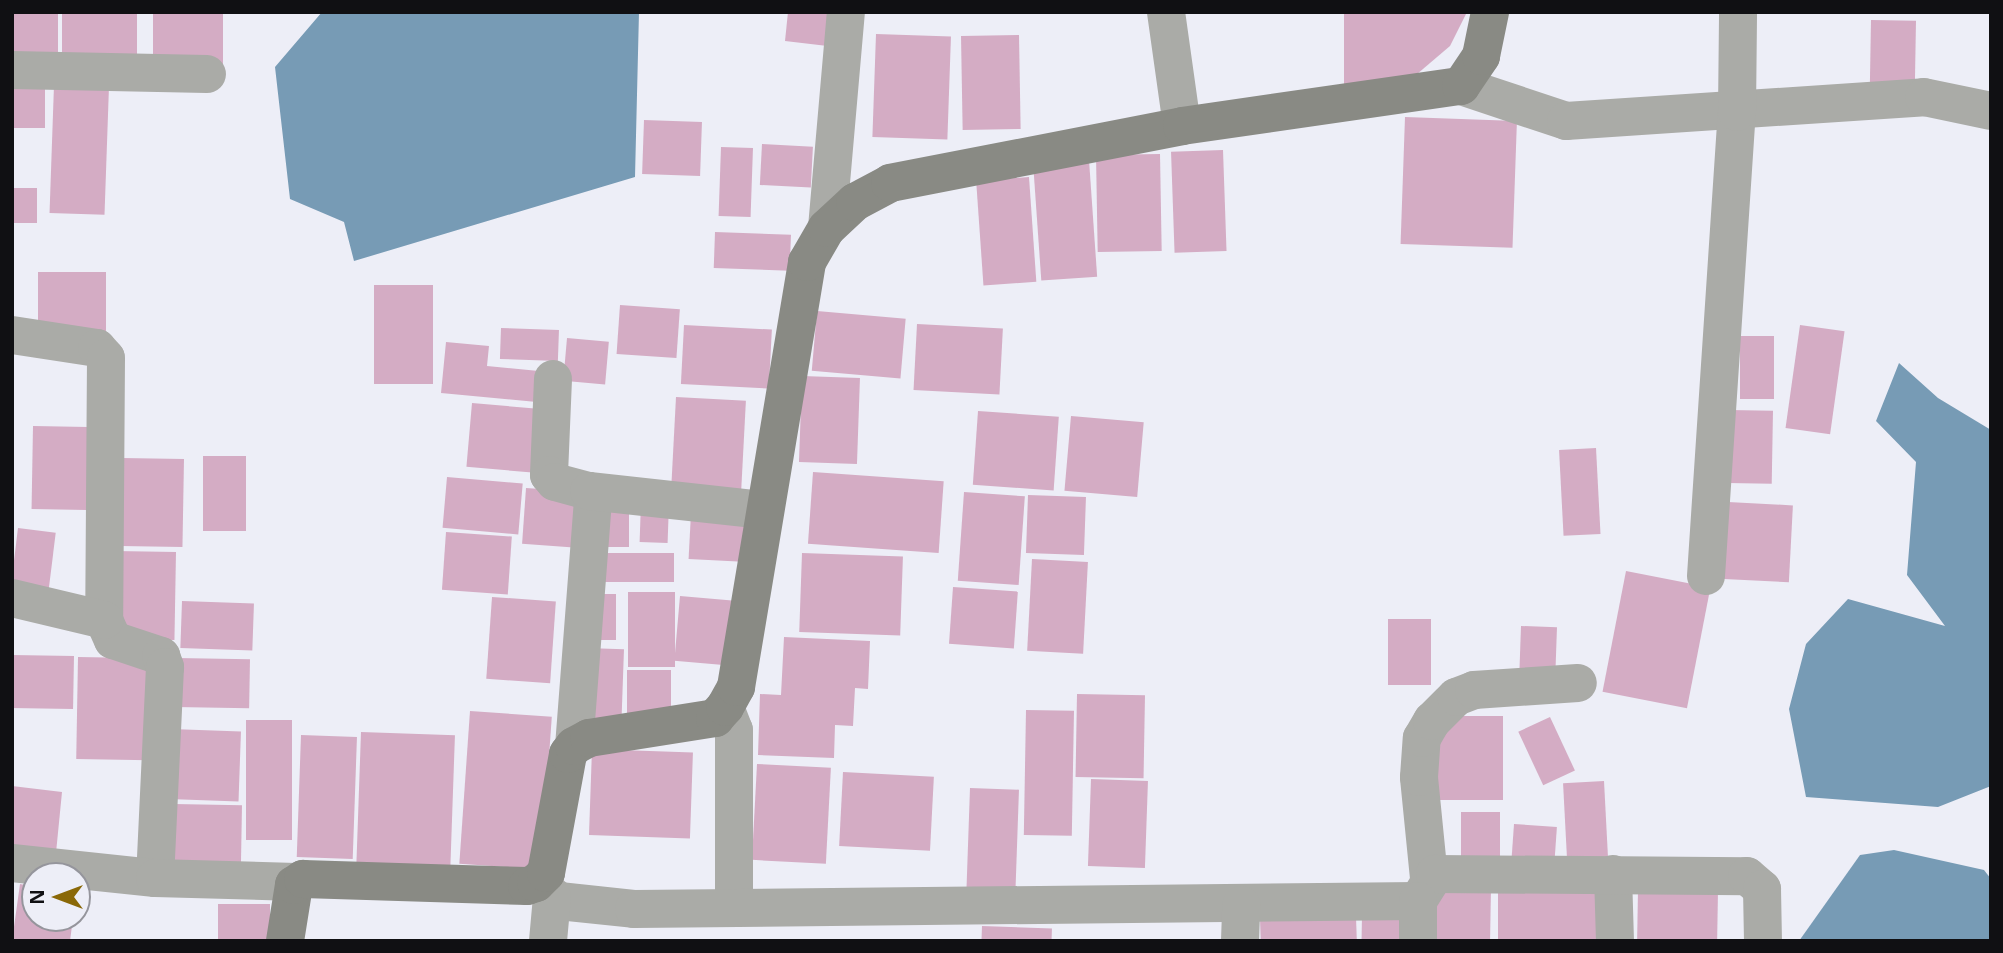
<!DOCTYPE html>
<style>
body{margin:0}
#map{position:relative;width:2003px;height:953px;overflow:hidden;background:#edeef7;font-family:"Noto Sans",sans-serif}
div>[style]{position:absolute}
[style*='--x']{left:calc(var(--x)*1px);top:calc(var(--y)*1px);width:calc(var(--w)*1px);rotate:calc(var(--a)*1deg)}
.water>*{inset:0;background:#779bb5}
.building>*{inset:0;background:#d4acc4;transform-origin:0 0}
.street>*{height:38px;margin:-19px;padding:0 19px;transform-origin:19px;border-radius:19px;background:#aaaba7}
.secondary>*{height:38px;margin:-19px;padding:0 19px;transform-origin:19px;border-radius:19px;background:#898a84}
span{translate:-50% -50%;white-space:nowrap;text-align:center;line-height:1.15;-webkit-text-stroke:6px #edeef7;paint-order:stroke}
.frame{position:absolute;inset:0;border:14px solid #101013;pointer-events:none}
.north{position:absolute;left:21px;top:862px;width:70px;height:70px;box-sizing:border-box;background:#edeef7;border:2px solid #95959c;border-radius:50%;rotate:270deg;font-size:19px;font-weight:700;line-height:28px;text-align:center;color:#101013}
.north::after{content:'';display:block;margin:auto;width:24px;height:32px;background:#8a6807;clip-path:polygon(50% 0,100% 100%,50% 72%,0 100%)}
</style>
<div id="map">
<div class="water">
<div style="clip-path:polygon(322px 12px,639px 12px,635px 177px,354px 261px,344px 222px,290px 199px,275px 67px)"></div>
<div style="clip-path:polygon(1899px 363px,1938px 398px,1991px 430px,1991px 786px,1938px 807px,1806px 797px,1789px 709px,1806px 644px,1848px 599px,1945px 626px,1907px 575px,1916px 462px,1876px 421px)"></div>
<div style="clip-path:polygon(1894px 850px,1984px 870px,1991px 879px,1991px 941px,1799px 941px,1860px 855px)"></div>
</div>
<div class="building">
<div style="left:12px;top:12px;width:46px;height:50px"></div>
<div style="left:62px;top:12px;width:75px;height:49px"></div>
<div style="left:153px;top:12px;width:70px;height:57px"></div>
<div style="clip-path:polygon(788px 12px,840px 12px,836px 47px,785px 41px)"></div>
<div style="clip-path:polygon(1344px 12px,1467px 12px,1450px 46px,1403px 86px,1344px 92px)"></div>
<div style="left:1871px;top:20px;width:45px;height:67px;rotate:1deg"></div>
<div style="left:876px;top:34px;width:75px;height:103px;rotate:2deg"></div>
<div style="left:1019px;top:35px;width:94px;height:58px;rotate:89deg"></div>
<div style="left:12px;top:84px;width:33px;height:44px"></div>
<div style="left:54px;top:85px;width:55px;height:128px;rotate:2deg"></div>
<div style="left:1405px;top:117px;width:112px;height:127px;rotate:2deg"></div>
<div style="left:644px;top:120px;width:58px;height:54px;rotate:2deg"></div>
<div style="left:762px;top:144px;width:51px;height:41px;rotate:3deg"></div>
<div style="left:721px;top:147px;width:32px;height:69px;rotate:2deg"></div>
<div style="left:1223px;top:150px;width:101px;height:52px;rotate:88deg"></div>
<div style="left:1160px;top:154px;width:97px;height:64px;rotate:89deg"></div>
<div style="left:1089px;top:160px;width:117px;height:56px;rotate:86deg"></div>
<div style="left:1029px;top:177px;width:105px;height:53px;rotate:86deg"></div>
<div style="left:12px;top:188px;width:25px;height:35px"></div>
<div style="left:715px;top:232px;width:76px;height:36px;rotate:2deg"></div>
<div style="left:106px;top:272px;width:65px;height:68px;rotate:90deg"></div>
<div style="left:374px;top:285px;width:59px;height:99px"></div>
<div style="left:620px;top:305px;width:60px;height:49px;rotate:4deg"></div>
<div style="left:817px;top:311px;width:89px;height:60px;rotate:5deg"></div>
<div style="left:917px;top:324px;width:86px;height:66px;rotate:3deg"></div>
<div style="left:684px;top:325px;width:88px;height:59px;rotate:3deg"></div>
<div style="left:1800px;top:325px;width:45px;height:104px;rotate:8deg"></div>
<div style="left:501px;top:328px;width:58px;height:31px;rotate:2deg"></div>
<div style="left:1740px;top:336px;width:34px;height:63px"></div>
<div style="left:567px;top:338px;width:42px;height:43px;rotate:5deg"></div>
<div style="clip-path:polygon(446px 342px,489px 346px,487px 366px,549px 372px,547px 403px,441px 393px)"></div>
<div style="left:802px;top:376px;width:58px;height:86px;rotate:2deg"></div>
<div style="left:676px;top:397px;width:70px;height:95px;rotate:3deg"></div>
<div style="left:472px;top:403px;width:75px;height:64px;rotate:5deg"></div>
<div style="left:1729px;top:410px;width:44px;height:73px;rotate:1deg"></div>
<div style="left:978px;top:411px;width:81px;height:74px;rotate:4deg"></div>
<div style="left:1071px;top:416px;width:73px;height:75px;rotate:5deg"></div>
<div style="left:33px;top:426px;width:69px;height:83px;rotate:1deg"></div>
<div style="left:1596px;top:448px;width:86px;height:37px;rotate:87deg"></div>
<div style="left:203px;top:456px;width:43px;height:75px"></div>
<div style="left:122px;top:458px;width:62px;height:88px;rotate:1deg"></div>
<div style="left:813px;top:472px;width:131px;height:72px;rotate:4deg"></div>
<div style="left:447px;top:477px;width:76px;height:51px;rotate:5deg"></div>
<div style="left:526px;top:488px;width:55px;height:56px;rotate:4deg"></div>
<div style="left:964px;top:492px;width:61px;height:89px;rotate:4deg"></div>
<div style="left:1028px;top:495px;width:58px;height:58px;rotate:2deg"></div>
<div style="left:603px;top:502px;width:26px;height:45px"></div>
<div style="left:641px;top:502px;width:28px;height:40px;rotate:2deg"></div>
<div style="left:1728px;top:502px;width:65px;height:77px;rotate:3deg"></div>
<div style="left:691px;top:513px;width:59px;height:46px;rotate:3deg"></div>
<div style="left:18px;top:528px;width:38px;height:74px;rotate:7deg"></div>
<div style="left:446px;top:532px;width:66px;height:58px;rotate:4deg"></div>
<div style="left:115px;top:551px;width:61px;height:88px;rotate:1deg"></div>
<div style="left:601px;top:553px;width:73px;height:29px"></div>
<div style="left:802px;top:553px;width:101px;height:79px;rotate:2deg"></div>
<div style="left:1032px;top:559px;width:56px;height:92px;rotate:3deg"></div>
<div style="left:1626px;top:571px;width:86px;height:123px;rotate:11deg"></div>
<div style="left:953px;top:587px;width:65px;height:57px;rotate:4deg"></div>
<div style="left:628px;top:592px;width:47px;height:75px"></div>
<div style="left:592px;top:594px;width:24px;height:46px"></div>
<div style="left:680px;top:596px;width:58px;height:65px;rotate:5deg"></div>
<div style="left:492px;top:597px;width:64px;height:82px;rotate:4deg"></div>
<div style="left:182px;top:601px;width:72px;height:47px;rotate:2deg"></div>
<div style="left:1388px;top:619px;width:43px;height:66px"></div>
<div style="left:1521px;top:626px;width:36px;height:50px;rotate:2deg"></div>
<div style="clip-path:polygon(784px 637px,870px 641px,868px 689px,855px 688px,853px 726px,835px 725px,834px 758px,758px 755px,760px 694px,781px 695px)"></div>
<div style="left:586px;top:648px;width:38px;height:70px;rotate:2deg"></div>
<div style="left:12px;top:655px;width:62px;height:53px;rotate:1deg"></div>
<div style="left:78px;top:657px;width:73px;height:102px;rotate:1deg"></div>
<div style="left:176px;top:658px;width:74px;height:49px;rotate:1deg"></div>
<div style="left:627px;top:670px;width:44px;height:48px"></div>
<div style="left:1077px;top:694px;width:68px;height:83px;rotate:1deg"></div>
<div style="left:1026px;top:710px;width:48px;height:125px;rotate:1deg"></div>
<div style="left:470px;top:711px;width:82px;height:153px;rotate:4deg"></div>
<div style="left:1503px;top:716px;width:84px;height:68px;rotate:90deg"></div>
<div style="left:1550px;top:717px;width:59px;height:35px;rotate:65deg"></div>
<div style="left:246px;top:720px;width:46px;height:120px"></div>
<div style="left:171px;top:729px;width:70px;height:70px;rotate:2deg"></div>
<div style="left:361px;top:732px;width:94px;height:135px;rotate:2deg"></div>
<div style="left:301px;top:735px;width:56px;height:122px;rotate:2deg"></div>
<div style="left:592px;top:749px;width:101px;height:86px;rotate:2deg"></div>
<div style="left:757px;top:764px;width:74px;height:96px;rotate:3deg"></div>
<div style="left:843px;top:772px;width:91px;height:74px;rotate:3deg"></div>
<div style="left:1091px;top:779px;width:57px;height:87px;rotate:2deg"></div>
<div style="left:1604px;top:781px;width:81px;height:41px;rotate:87deg"></div>
<div style="clip-path:polygon(12px 786px,62px 792px,55px 863px,12px 858px)"></div>
<div style="left:970px;top:788px;width:49px;height:107px;rotate:2deg"></div>
<div style="left:174px;top:804px;width:68px;height:62px;rotate:1deg"></div>
<div style="left:1461px;top:812px;width:39px;height:51px"></div>
<div style="left:1514px;top:824px;width:43px;height:41px;rotate:4deg"></div>
<div style="clip-path:polygon(20px 884px,35px 887px,35px 918px,73px 918px,70px 941px,12px 941px)"></div>
<div style="left:1431px;top:886px;width:60px;height:55px;rotate:1deg"></div>
<div style="left:1611px;top:886px;width:55px;height:113px;rotate:90deg"></div>
<div style="left:1638px;top:890px;width:80px;height:51px;rotate:1deg"></div>
<div style="left:218px;top:904px;width:52px;height:37px"></div>
<div style="left:1362px;top:915px;width:50px;height:26px;rotate:1deg"></div>
<div style="left:1356px;top:917px;width:24px;height:96px;rotate:88deg"></div>
<div style="left:982px;top:926px;width:70px;height:15px;rotate:2deg"></div>
</div>
<div class="street">
<div style="--x:1166;--y:12;--w:115;--a:82"></div>
<div style="--x:12;--y:70;--w:195;--a:1.2"></div>
<div style="--x:1461;--y:86;--w:111;--a:18.4"></div>
<div style="--x:1566;--y:121;--w:359;--a:-3.8"></div>
<div style="--x:1924;--y:97;--w:68;--a:11.8"></div>
<div style="--x:827;--y:228;--w:217;--a:-85"></div>
<div style="--x:12;--y:335;--w:86;--a:8.7"></div>
<div style="--x:97;--y:348;--w:13;--a:48"></div>
<div style="--x:106;--y:358;--w:262;--a:90.4"></div>
<div style="--x:104;--y:620;--w:22;--a:66"></div>
<div style="--x:113;--y:640;--w:51;--a:18.4"></div>
<div style="--x:161;--y:656;--w:12;--a:70"></div>
<div style="--x:165;--y:667;--w:211;--a:92.7"></div>
<div style="--x:553;--y:379;--w:96;--a:92.4"></div>
<div style="--x:549;--y:475;--w:9;--a:49"></div>
<div style="--x:555;--y:482;--w:35;--a:15"></div>
<div style="--x:589;--y:491;--w:10;--a:66"></div>
<div style="--x:593;--y:500;--w:247;--a:94.4"></div>
<div style="--x:589;--y:491;--w:176;--a:6.2"></div>
<div style="--x:1706;--y:576;--w:465;--a:-86.2"></div>
<div style="--x:1737;--y:112;--w:100;--a:-89.4"></div>
<div style="--x:12;--y:598;--w:95;--a:13.4"></div>
<div style="--x:725;--y:707;--w:25;--a:69"></div>
<div style="--x:734;--y:730;--w:178;--a:90"></div>
<div style="--x:12;--y:863;--w:144;--a:6"></div>
<div style="--x:155;--y:878;--w:141;--a:1.6"></div>
<div style="--x:1613;--y:874;--w:67;--a:88.3"></div>
<div style="--x:1429;--y:878;--w:101;--a:-95.7"></div>
<div style="--x:1419;--y:777;--w:39;--a:-86"></div>
<div style="--x:1422;--y:738;--w:20;--a:-60"></div>
<div style="--x:1432;--y:721;--w:34;--a:-45"></div>
<div style="--x:1456;--y:697;--w:19;--a:-21"></div>
<div style="--x:1474;--y:690;--w:104;--a:-3.9"></div>
<div style="--x:536;--y:883;--w:29;--a:38"></div>
<div style="--x:559;--y:901;--w:75;--a:6.1"></div>
<div style="--x:634;--y:909;--w:784;--a:-0.58"></div>
<div style="--x:1418;--y:901;--w:32;--a:-58"></div>
<div style="--x:1435;--y:874;--w:312;--a:0.4"></div>
<div style="--x:1747;--y:876;--w:20;--a:41"></div>
<div style="--x:1762;--y:889;--w:52;--a:88.9"></div>
<div style="--x:1418;--y:901;--w:40;--a:90"></div>
<div style="--x:548;--y:941;--w:44;--a:-84.8"></div>
<div style="--x:1240;--y:941;--w:36;--a:-88"></div>
</div>
<div class="secondary">
<div style="--x:285;--y:941;--w:57;--a:-80.9"></div>
<div style="--x:294;--y:885;--w:11;--a:-34"></div>
<div style="--x:303;--y:879;--w:224;--a:1.8"></div>
<div style="--x:527;--y:886;--w:9;--a:-18"></div>
<div style="--x:536;--y:883;--w:14;--a:-45"></div>
<div style="--x:546;--y:873;--w:121;--a:-79.5"></div>
<div style="--x:568;--y:754;--w:10;--a:-53"></div>
<div style="--x:574;--y:746;--w:17;--a:-28"></div>
<div style="--x:589;--y:738;--w:128;--a:-9"></div>
<div style="--x:715;--y:718;--w:15;--a:-48"></div>
<div style="--x:725;--y:707;--w:23;--a:-61"></div>
<div style="--x:736;--y:687;--w:431;--a:-80.5"></div>
<div style="--x:807;--y:262;--w:39;--a:-60"></div>
<div style="--x:827;--y:228;--w:38;--a:-43"></div>
<div style="--x:855;--y:202;--w:40;--a:-28"></div>
<div style="--x:890;--y:183;--w:298;--a:-11"></div>
<div style="--x:1182;--y:126;--w:282;--a:-8.2"></div>
<div style="--x:1461;--y:86;--w:36;--a:-56"></div>
<div style="--x:1481;--y:56;--w:45;--a:-78.4"></div>
</div>
<div class="frame"></div>
<div class="north">N</div>
</div>
